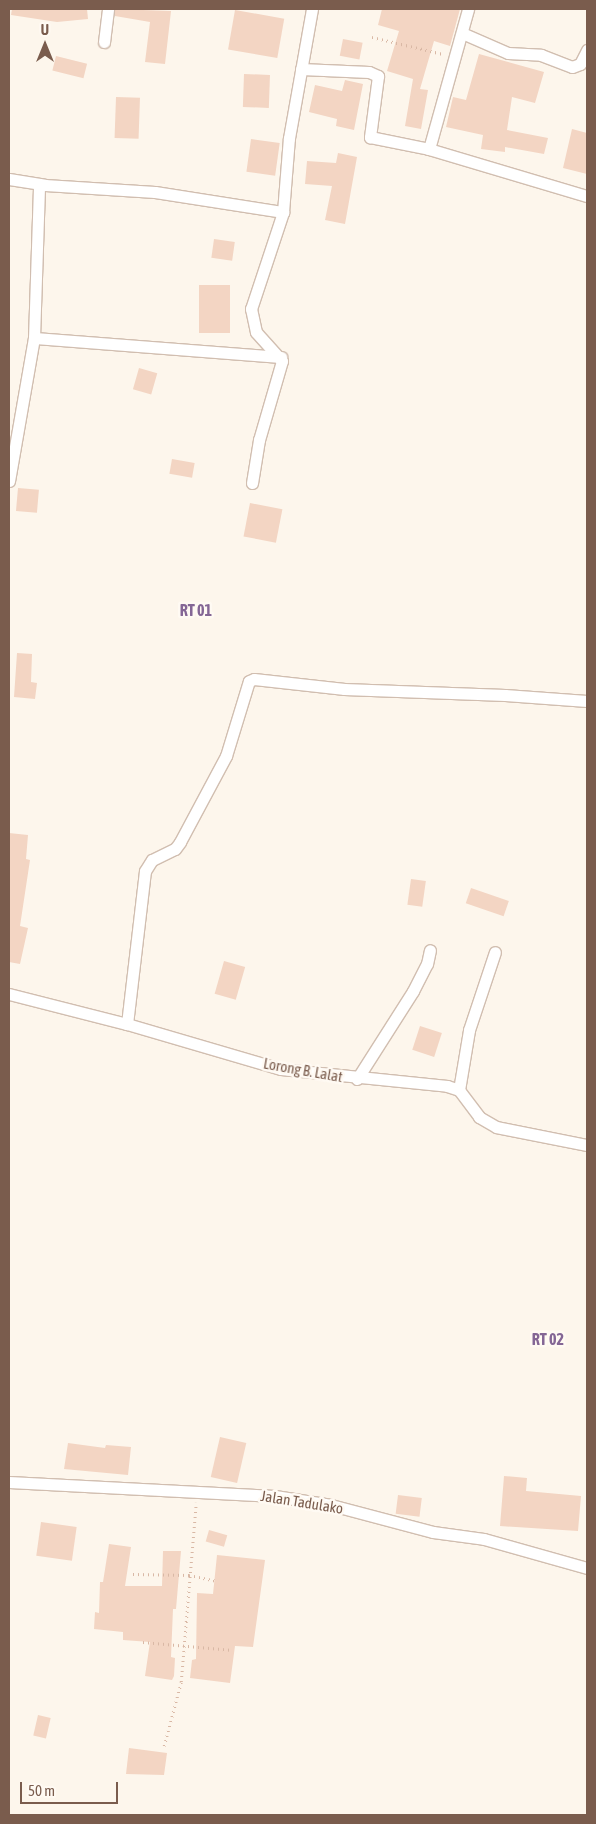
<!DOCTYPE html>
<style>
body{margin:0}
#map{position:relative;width:596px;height:1824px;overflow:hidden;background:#fdf6ec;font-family:"Asap Condensed",sans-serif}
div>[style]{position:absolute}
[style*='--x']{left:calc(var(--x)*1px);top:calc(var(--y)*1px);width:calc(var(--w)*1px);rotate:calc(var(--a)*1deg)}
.building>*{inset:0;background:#f3d5c3;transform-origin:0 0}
.path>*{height:2.5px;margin-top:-1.25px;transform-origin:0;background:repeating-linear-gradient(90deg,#d9b8a5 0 1px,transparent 0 5px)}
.roads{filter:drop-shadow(1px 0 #d1beb0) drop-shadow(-1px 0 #d1beb0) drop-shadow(0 1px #d1beb0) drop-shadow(0 -1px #d1beb0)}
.minor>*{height:11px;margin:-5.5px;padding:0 5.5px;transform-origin:5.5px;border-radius:5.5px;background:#fff}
span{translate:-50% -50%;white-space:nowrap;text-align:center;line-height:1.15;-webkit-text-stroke:5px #fffaf3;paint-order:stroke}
.street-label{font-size:15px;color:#7a5c4d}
.neighbourhood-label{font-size:16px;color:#846695;font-weight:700}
.frame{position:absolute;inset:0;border:10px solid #7a5c4d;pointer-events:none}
.north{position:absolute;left:20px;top:20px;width:50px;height:50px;-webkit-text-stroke:4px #fffaf3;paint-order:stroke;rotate:0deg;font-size:14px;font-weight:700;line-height:20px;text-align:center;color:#7a5c4d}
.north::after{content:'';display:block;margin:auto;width:18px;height:22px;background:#7a5c4d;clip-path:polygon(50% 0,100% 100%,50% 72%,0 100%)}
.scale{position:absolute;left:20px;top:1782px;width:98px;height:22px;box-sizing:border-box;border:2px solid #7a5c4d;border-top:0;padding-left:6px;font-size:15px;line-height:18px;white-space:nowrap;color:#7a5c4d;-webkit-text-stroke:4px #fffaf3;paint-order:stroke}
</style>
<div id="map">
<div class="building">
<div style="clip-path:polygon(12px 9px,87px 9px,88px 19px,57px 22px,11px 15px)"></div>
<div style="clip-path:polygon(115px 9px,171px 11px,165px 64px,145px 62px,150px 22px,115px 16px)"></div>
<div style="clip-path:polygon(382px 9px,460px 9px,450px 46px,434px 41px,420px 89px,428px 90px,421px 129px,405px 126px,413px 79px,387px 71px,399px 31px,378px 25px)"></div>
<div style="left:235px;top:10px;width:50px;height:40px;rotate:10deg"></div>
<div style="left:343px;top:39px;width:20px;height:17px;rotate:11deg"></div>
<div style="clip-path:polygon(479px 54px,544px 72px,535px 103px,512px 97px,507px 130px,548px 138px,544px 154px,505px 147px,505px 152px,481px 149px,483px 135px,446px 127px,453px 97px,466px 100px)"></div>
<div style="left:56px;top:56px;width:32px;height:15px;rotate:14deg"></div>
<div style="left:244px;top:74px;width:26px;height:33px;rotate:2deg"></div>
<div style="clip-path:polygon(345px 80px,363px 84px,354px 130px,336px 126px,337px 119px,309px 112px,315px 85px,342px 91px)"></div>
<div style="left:116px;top:97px;width:24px;height:41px;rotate:2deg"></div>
<div style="clip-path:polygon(572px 129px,587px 133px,587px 174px,563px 168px)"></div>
<div style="left:251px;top:139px;width:29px;height:33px;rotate:8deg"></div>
<div style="clip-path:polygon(338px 153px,357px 157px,345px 224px,325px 220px,332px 186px,305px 184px,307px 161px,336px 163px)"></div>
<div style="left:214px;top:239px;width:21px;height:19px;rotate:8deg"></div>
<div style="left:199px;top:285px;width:31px;height:48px"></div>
<div style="left:139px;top:368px;width:19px;height:22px;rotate:16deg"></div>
<div style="left:172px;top:459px;width:23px;height:15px;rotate:10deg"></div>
<div style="left:18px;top:488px;width:21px;height:23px;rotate:5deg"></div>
<div style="left:250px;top:503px;width:33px;height:34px;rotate:11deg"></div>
<div style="clip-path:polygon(17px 653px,32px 654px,31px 682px,37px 683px,35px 699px,14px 697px)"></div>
<div style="clip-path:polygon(9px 833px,28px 835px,26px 859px,30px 860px,20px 926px,28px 928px,20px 964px,9px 962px)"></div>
<div style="left:411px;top:879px;width:15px;height:26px;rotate:8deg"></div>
<div style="left:471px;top:888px;width:40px;height:16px;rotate:19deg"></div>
<div style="left:224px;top:961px;width:22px;height:34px;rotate:16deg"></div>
<div style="left:420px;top:1026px;width:23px;height:25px;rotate:18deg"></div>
<div style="left:220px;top:1437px;width:27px;height:41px;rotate:13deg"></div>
<div style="clip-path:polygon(68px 1443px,105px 1448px,106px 1445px,131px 1447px,128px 1475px,64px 1469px)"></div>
<div style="clip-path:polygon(504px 1476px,527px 1478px,526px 1491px,581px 1496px,578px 1531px,500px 1526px)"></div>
<div style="left:398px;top:1495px;width:24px;height:19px;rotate:7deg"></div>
<div style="left:41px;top:1522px;width:36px;height:34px;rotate:8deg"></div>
<div style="left:209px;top:1530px;width:19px;height:12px;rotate:16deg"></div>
<div style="clip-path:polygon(109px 1544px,131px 1547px,125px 1586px,162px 1586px,163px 1551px,181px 1551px,176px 1609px,173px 1609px,171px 1657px,175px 1658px,174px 1676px,172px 1680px,145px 1676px,150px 1642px,123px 1640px,123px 1632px,94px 1629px,95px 1612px,99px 1613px,100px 1582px,103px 1582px)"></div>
<div style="clip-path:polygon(217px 1555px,265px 1560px,253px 1647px,235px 1646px,230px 1683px,190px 1678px,192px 1660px,196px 1659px,197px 1593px,213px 1594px)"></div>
<div style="left:38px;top:1715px;width:13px;height:21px;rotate:13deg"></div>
<div style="clip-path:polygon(129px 1748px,167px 1753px,164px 1775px,126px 1774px)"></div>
</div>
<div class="path">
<div style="--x:372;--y:37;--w:73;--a:13.5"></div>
<div style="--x:133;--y:1574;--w:56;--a:1"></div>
<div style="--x:189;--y:1575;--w:29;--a:12"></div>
<div style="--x:143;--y:1642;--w:90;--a:5.1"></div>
<div style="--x:164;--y:1746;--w:66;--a:-75.1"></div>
<div style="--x:181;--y:1682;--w:180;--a:-85.2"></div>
</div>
<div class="roads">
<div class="minor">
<div style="--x:462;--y:33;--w:50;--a:23.5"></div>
<div style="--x:508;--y:53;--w:33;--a:3"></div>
<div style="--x:541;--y:55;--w:33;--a:21"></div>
<div style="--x:572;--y:67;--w:9;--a:-21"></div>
<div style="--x:580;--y:64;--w:16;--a:-63"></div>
<div style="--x:104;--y:42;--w:33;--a:-83"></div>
<div style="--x:301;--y:69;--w:68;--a:2.5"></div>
<div style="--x:369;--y:72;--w:10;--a:24"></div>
<div style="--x:378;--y:76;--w:62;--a:97.5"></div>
<div style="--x:370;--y:137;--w:60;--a:11.5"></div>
<div style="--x:429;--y:149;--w:165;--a:16.6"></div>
<div style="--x:429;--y:149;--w:145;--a:-74.4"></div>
<div style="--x:9;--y:179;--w:36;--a:9"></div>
<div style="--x:45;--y:185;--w:110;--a:3.6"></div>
<div style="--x:155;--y:192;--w:130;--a:8.9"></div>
<div style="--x:34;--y:338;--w:248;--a:4.4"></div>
<div style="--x:9;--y:481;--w:145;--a:-80.1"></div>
<div style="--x:34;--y:338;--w:154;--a:-88.1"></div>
<div style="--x:252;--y:483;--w:44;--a:-80.8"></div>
<div style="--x:259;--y:440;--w:82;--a:-73.8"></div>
<div style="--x:282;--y:361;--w:39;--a:-132"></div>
<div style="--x:256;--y:332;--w:24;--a:-102"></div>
<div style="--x:251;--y:309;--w:102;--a:-71.7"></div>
<div style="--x:283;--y:212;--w:74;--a:-85.4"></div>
<div style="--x:289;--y:138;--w:131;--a:-79.9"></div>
<div style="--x:9;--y:994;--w:122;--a:14.3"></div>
<div style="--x:127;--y:1024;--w:160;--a:16.3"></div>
<div style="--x:281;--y:1069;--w:167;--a:5.8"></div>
<div style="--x:447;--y:1086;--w:13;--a:18"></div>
<div style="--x:459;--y:1090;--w:34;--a:53"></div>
<div style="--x:479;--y:1117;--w:20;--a:30"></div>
<div style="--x:496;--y:1127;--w:93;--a:11.2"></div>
<div style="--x:127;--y:1024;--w:154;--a:-83.3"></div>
<div style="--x:145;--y:871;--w:13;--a:-58"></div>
<div style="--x:152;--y:860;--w:25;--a:-26"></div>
<div style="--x:175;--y:849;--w:9;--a:-54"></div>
<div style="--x:180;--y:842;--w:98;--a:-61.9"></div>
<div style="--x:226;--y:756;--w:78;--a:-73"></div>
<div style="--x:249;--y:681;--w:5;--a:-22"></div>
<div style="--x:254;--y:679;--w:91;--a:6.3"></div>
<div style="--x:344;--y:689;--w:161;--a:2.1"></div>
<div style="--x:505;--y:695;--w:82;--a:4.2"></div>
<div style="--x:357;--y:1079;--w:104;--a:-57.5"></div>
<div style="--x:413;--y:991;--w:30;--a:-63"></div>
<div style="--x:427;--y:964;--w:14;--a:-78"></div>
<div style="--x:459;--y:1090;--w:61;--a:-80.5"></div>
<div style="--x:469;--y:1030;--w:82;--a:-71.6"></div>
<div style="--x:9;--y:1482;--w:266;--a:3"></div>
<div style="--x:275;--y:1496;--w:57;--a:9.1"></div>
<div style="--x:331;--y:1505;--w:106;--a:14.8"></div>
<div style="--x:433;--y:1532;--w:51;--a:7.8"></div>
<div style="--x:484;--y:1539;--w:107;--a:15.7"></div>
</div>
</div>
<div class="street-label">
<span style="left:303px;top:1070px;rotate:10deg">Lorong B. Lalat</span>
<span style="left:302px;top:1502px;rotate:9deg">Jalan Tadulako</span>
</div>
<div class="neighbourhood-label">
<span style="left:196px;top:610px">RT 01</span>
<span style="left:548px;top:1339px">RT 02</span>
</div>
<div class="frame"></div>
<div class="north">U</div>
<div class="scale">50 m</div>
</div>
